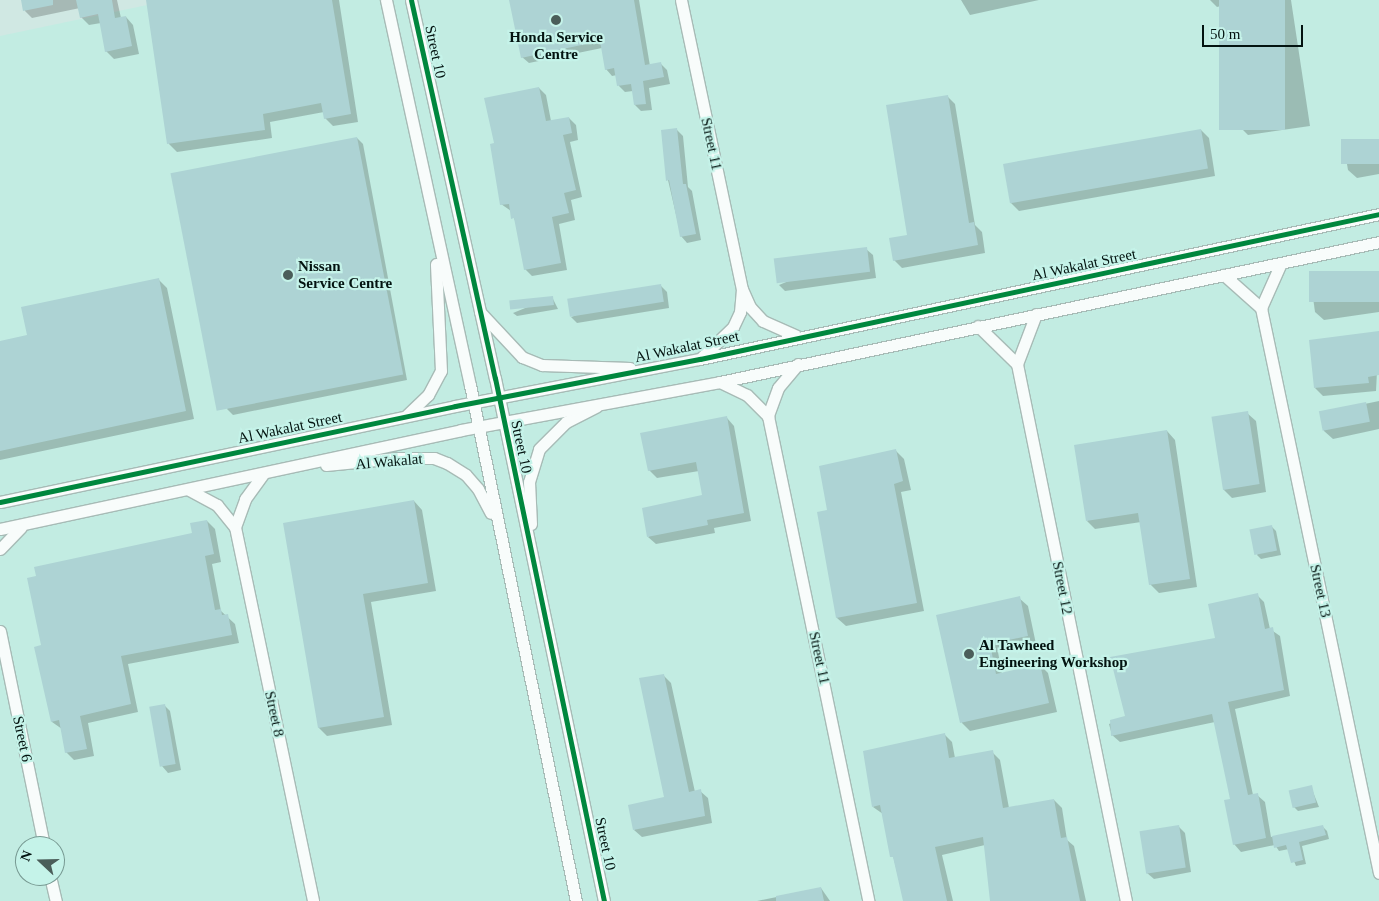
<!DOCTYPE html>
<style>
body{margin:0}
#map{position:relative;width:1379px;height:901px;overflow:hidden;background:#d0e8e3;font-family:"Times New Roman",serif}
div>[style]{position:absolute}
[style*='--x']{left:calc(var(--x)*1px);top:calc(var(--y)*1px);width:calc(var(--w)*1px);rotate:calc(var(--a)*1deg)}
.built>*{inset:0;background:#c2ece2}
.shadow>*{inset:0;background:#0003}
.building>*{inset:0;background:#add3d4;transform-origin:0 0}
.roads{filter:drop-shadow(1px 0 #a7bbb6) drop-shadow(-1px 0 #a7bbb6) drop-shadow(0 1px #a7bbb6) drop-shadow(0 -1px #a7bbb6)}
.minor>*{height:11px;margin:-5.5px;padding:0 5.5px;transform-origin:5.5px;border-radius:5.5px;background:#f8fcfb}
.cycleway>*{height:5px;margin:-2.5px;padding:0 2.5px;transform-origin:2.5px;border-radius:2.5px;background:#00873e}
.dots>*{width:14px;height:14px;translate:-50% -50%;box-sizing:border-box;border:2px solid #c5f3e9;border-radius:50%}
span{translate:-50% -50%;white-space:nowrap;text-align:center;line-height:1.15;-webkit-text-stroke:4.5px #c5f3e9;paint-order:stroke}
.poi-label{font-size:15px;color:#031310;font-weight:700}
.left{translate:0 -50%;text-align:left}
.street-label{font-size:15px;color:#031310}
.north{position:absolute;left:15px;top:836px;width:50px;height:50px;box-sizing:border-box;background:#c5f3e9;border:1px solid #779992;border-radius:50%;rotate:291deg;font-size:14px;font-weight:700;line-height:20px;text-align:center;color:#031310}
.north::after{content:'';display:block;margin:auto;width:18px;height:22px;background:#4b5e5a;clip-path:polygon(50% 0,100% 100%,50% 72%,0 100%)}
.scale{position:absolute;left:1202px;top:25px;width:101px;height:22px;box-sizing:border-box;border:2px solid #031310;border-top:0;padding-left:6px;font-size:15px;line-height:18px;white-space:nowrap;color:#031310;-webkit-text-stroke:4px #c5f3e9;paint-order:stroke}
</style>
<div id="map">
<div class="built">
<div style="clip-path:polygon(evenodd,171px 0,1379px 0,1379px 901px,0 901px,0 36px,171px 0,25px 846px,55px 846px,55px 876px,25px 876px,25px 846px)"></div>
</div>
<div class="shadow">
<div style="clip-path:polygon(22px 0,117px 0,121px 18px,126px 17px,133px 25px,139px 54px,114px 59px,106px 51px,101px 23px,89px 25px,81px 17px,80px 8px,32px 18px,25px 11px)"></div>
<div style="clip-path:polygon(148px 0,339px 0,358px 122px,333px 126px,325px 118px,324px 112px,270px 122px,272px 138px,177px 152px,169px 144px)"></div>
<div style="clip-path:polygon(511px 0,639px 0,650px 66px,660px 63px,667px 70px,670px 84px,649px 88px,652px 110px,641px 111px,635px 105px,633px 91px,625px 92px,619px 86px,617px 75px,612px 76px,606px 69px,602px 48px,529px 63px,522px 57px)"></div>
<div style="clip-path:polygon(961px 0,1039px 0,970px 15px)"></div>
<div style="clip-path:polygon(1210px 0,1291px 0,1310px 126px,1248px 135px,1240px 127px,1221px 6px,1217px 7px)"></div>
<div style="clip-path:polygon(539px 88px,546px 95px,551px 121px,569px 118px,576px 125px,578px 140px,570px 142px,582px 197px,571px 200px,575px 220px,559px 224px,567px 270px,532px 276px,525px 269px,516px 223px,511px 211px,501px 204px,496px 144px)"></div>
<div style="clip-path:polygon(947px 96px,955px 104px,975px 225px,982px 232px,985px 253px,902px 268px,894px 260px,908px 236px)"></div>
<div style="clip-path:polygon(677px 130px,683px 136px,688px 187px,692px 191px,701px 240px,687px 243px,681px 236px,668px 180px)"></div>
<div style="clip-path:polygon(1201px 130px,1209px 138px,1215px 176px,1019px 211px,1010px 202px)"></div>
<div style="clip-path:polygon(357px 138px,363px 144px,407px 380px,233px 415px,227px 409px)"></div>
<div style="clip-path:polygon(1379px 140px,1379px 174px,1357px 178px,1348px 170px,1344px 147px)"></div>
<div style="clip-path:polygon(866px 249px,873px 255px,876px 278px,785px 291px,779px 285px)"></div>
<div style="clip-path:polygon(1379px 273px,1379px 312px,1324px 320px,1315px 312px,1311px 283px)"></div>
<div style="clip-path:polygon(158px 279px,167px 288px,194px 419px,0 460px,0 342px,29px 336px)"></div>
<div style="clip-path:polygon(660px 285px,667px 292px,669px 308px,577px 323px,571px 317px)"></div>
<div style="clip-path:polygon(552px 297px,558px 309px,517px 316px,513px 313px)"></div>
<div style="clip-path:polygon(1379px 332px,1376px 391px,1323px 396px,1315px 388px)"></div>
<div style="clip-path:polygon(1379px 401px,1379px 429px,1333px 439px,1324px 431px,1321px 413px)"></div>
<div style="clip-path:polygon(1247px 413px,1256px 421px,1266px 492px,1232px 498px,1223px 489px)"></div>
<div style="clip-path:polygon(727px 418px,734px 426px,751px 521px,714px 528px,715px 533px,656px 544px,648px 537px,704px 496px,699px 471px,657px 478px,649px 470px)"></div>
<div style="clip-path:polygon(1167px 431px,1175px 440px,1197px 587px,1159px 593px,1150px 584px,1141px 522px,1095px 529px,1087px 521px)"></div>
<div style="clip-path:polygon(896px 451px,904px 459px,911px 490px,901px 492px,924px 611px,846px 626px,837px 618px,819px 513px,829px 511px)"></div>
<div style="clip-path:polygon(414px 501px,422px 510px,436px 591px,371px 602px,392px 725px,327px 736px,319px 728px,284px 524px)"></div>
<div style="clip-path:polygon(207px 521px,215px 529px,221px 562px,212px 564px,221px 611px,235px 624px,239px 643px,128px 664px,138px 712px,88px 723px,94px 756px,74px 760px,66px 752px,62px 729px,52px 722px,43px 646px,194px 534px)"></div>
<div style="clip-path:polygon(1272px 527px,1276px 531px,1281px 555px,1261px 559px,1257px 555px)"></div>
<div style="clip-path:polygon(1257px 595px,1264px 602px,1270px 629px,1280px 636px,1290px 696px,1235px 709px,1253px 795px,1257px 795px,1265px 802px,1271px 837px,1323px 827px,1327px 831px,1329px 839px,1302px 846px,1306px 864px,1296px 866px,1289px 849px,1279px 851px,1275px 845px,1241px 852px,1234px 844px,1232px 800px,1215px 722px,1120px 742px,1112px 735px,1109px 724px,1126px 717px,1217px 639px)"></div>
<div style="clip-path:polygon(1019px 598px,1028px 606px,1036px 644px,998px 652px,1002px 674px,1040px 665px,1048px 673px,1057px 712px,970px 731px,962px 723px,938px 616px)"></div>
<div style="clip-path:polygon(663px 675px,671px 683px,695px 792px,700px 791px,708px 798px,712px 823px,642px 837px,634px 830px,665px 798px)"></div>
<div style="clip-path:polygon(164px 705px,170px 711px,181px 770px,168px 773px,162px 766px)"></div>
<div style="clip-path:polygon(944px 734px,952px 742px,955px 758px,992px 752px,1000px 760px,1009px 808px,1054px 800px,1062px 808px,1067px 840px,1074px 846px,1086px 901px,991px 901px,985px 845px,942px 855px,953px 901px,904px 901px,883px 814px,873px 807px)"></div>
<div style="clip-path:polygon(1311px 787px,1319px 807px,1298px 811px,1294px 807px)"></div>
<div style="clip-path:polygon(1179px 827px,1185px 833px,1191px 872px,1154px 879px,1147px 873px)"></div>
<div style="clip-path:polygon(821px 888px,830px 901px,757px 901px)"></div>
</div>
<div class="building">
<div style="clip-path:polygon(21px 0,53px 0,53px 5px,23px 11px)"></div>
<div style="clip-path:polygon(76px 0,112px 0,115px 18px,126px 16px,132px 46px,105px 52px,98px 14px,80px 18px)"></div>
<div style="clip-path:polygon(146px 0,332px 0,351px 114px,324px 119px,321px 103px,263px 114px,265px 130px,167px 144px)"></div>
<div style="clip-path:polygon(509px 0,634px 0,645px 65px,661px 62px,664px 77px,643px 81px,646px 104px,634px 105px,631px 84px,617px 86px,614px 68px,605px 70px,600px 41px,521px 58px)"></div>
<div style="left:1219px;top:0;width:66px;height:130px"></div>
<div style="clip-path:polygon(539px 87px,546px 121px,569px 117px,572px 133px,563px 135px,576px 190px,564px 193px,569px 213px,552px 217px,561px 263px,524px 270px,514px 218px,511px 219px,509px 204px,500px 205px,490px 144px,494px 143px,484px 98px)"></div>
<div style="clip-path:polygon(948px 95px,969px 223px,974px 222px,978px 245px,893px 261px,889px 238px,907px 235px,886px 105px)"></div>
<div style="clip-path:polygon(677px 128px,683px 184px,686px 184px,696px 234px,680px 237px,669px 180px,666px 181px,661px 130px)"></div>
<div style="left:1201px;top:129px;width:40px;height:201px;rotate:80deg"></div>
<div style="left:357px;top:137px;width:242px;height:190px;rotate:79deg"></div>
<div style="left:1379px;top:139px;width:25px;height:38px;rotate:90deg"></div>
<div style="left:867px;top:247px;width:25px;height:94px;rotate:83deg"></div>
<div style="left:1379px;top:271px;width:31px;height:70px;rotate:90deg"></div>
<div style="clip-path:polygon(159px 278px,186px 411px,0 451px,0 341px,27px 335px,21px 307px)"></div>
<div style="left:661px;top:284px;width:18px;height:95px;rotate:81deg"></div>
<div style="left:553px;top:296px;width:9px;height:44px;rotate:84deg"></div>
<div style="clip-path:polygon(1379px 331px,1379px 375px,1368px 377px,1369px 383px,1314px 388px,1309px 340px)"></div>
<div style="left:1366px;top:402px;width:20px;height:48px;rotate:79deg"></div>
<div style="left:1248px;top:411px;width:74px;height:37px;rotate:81deg"></div>
<div style="clip-path:polygon(727px 416px,744px 513px,707px 520px,708px 525px,647px 537px,642px 508px,702px 495px,696px 462px,648px 471px,640px 433px)"></div>
<div style="clip-path:polygon(1167px 430px,1190px 579px,1149px 585px,1138px 513px,1086px 521px,1074px 445px)"></div>
<div style="clip-path:polygon(896px 449px,903px 481px,894px 484px,917px 603px,836px 618px,817px 512px,827px 510px,819px 466px)"></div>
<div style="clip-path:polygon(414px 500px,428px 583px,363px 594px,384px 717px,318px 728px,283px 523px)"></div>
<div style="clip-path:polygon(207px 520px,214px 554px,205px 556px,215px 610px,221px 609px,222px 615px,228px 614px,232px 635px,121px 656px,131px 704px,80px 716px,87px 749px,65px 753px,59px 720px,51px 722px,34px 647px,41px 645px,27px 578px,36px 576px,34px 567px,192px 533px,190px 523px)"></div>
<div style="left:1272px;top:525px;width:26px;height:23px;rotate:79deg"></div>
<div style="clip-path:polygon(1258px 593px,1265px 629px,1273px 627px,1284px 690px,1228px 702px,1248px 795px,1258px 793px,1266px 838px,1233px 845px,1224px 800px,1230px 799px,1212px 714px,1111px 736px,1110px 720px,1125px 716px,1110px 657px,1215px 638px,1208px 604px)"></div>
<div style="clip-path:polygon(1020px 596px,1028px 636px,990px 644px,996px 674px,1040px 664px,1049px 703px,960px 723px,936px 615px)"></div>
<div style="clip-path:polygon(664px 674px,689px 792px,701px 789px,705px 816px,633px 830px,628px 805px,664px 797px,639px 678px)"></div>
<div style="left:165px;top:704px;width:61px;height:16px;rotate:80deg"></div>
<div style="clip-path:polygon(945px 733px,949px 758px,993px 750px,1003px 808px,1054px 799px,1061px 838px,1067px 837px,1080px 901px,990px 901px,983px 837px,935px 847px,947px 901px,903px 901px,893px 857px,890px 857px,880px 805px,872px 807px,863px 751px)"></div>
<div style="left:1312px;top:785px;width:18px;height:24px;rotate:77deg"></div>
<div style="left:1179px;top:825px;width:43px;height:40px;rotate:81deg"></div>
<div style="clip-path:polygon(1323px 825px,1326px 835px,1299px 842px,1303px 860px,1291px 863px,1286px 845px,1274px 848px,1272px 836px)"></div>
<div style="clip-path:polygon(821px 887px,824px 901px,776px 901px,776px 896px)"></div>
</div>
<div class="roads">
<div class="minor">
<div style="--x:386;--y:0;--w:394;--a:77.7"></div>
<div style="--x:470;--y:385;--w:527;--a:78.39"></div>
<div style="--x:411;--y:0;--w:387;--a:77.5"></div>
<div style="--x:495;--y:378;--w:534;--a:78.23"></div>
<div style="--x:681;--y:0;--w:295;--a:78.1"></div>
<div style="--x:742;--y:289;--w:20;--a:66"></div>
<div style="--x:750;--y:307;--w:19;--a:47"></div>
<div style="--x:763;--y:321;--w:36;--a:24"></div>
<div style="--x:1281;--y:263;--w:49;--a:114"></div>
<div style="--x:1261;--y:308;--w:577;--a:78.2"></div>
<div style="--x:1224;--y:275;--w:50;--a:41.7"></div>
<div style="--x:480;--y:312;--w:62;--a:47"></div>
<div style="--x:522;--y:357;--w:22;--a:22"></div>
<div style="--x:542;--y:365;--w:88;--a:2"></div>
<div style="--x:1036;--y:314;--w:53;--a:110.8"></div>
<div style="--x:1017;--y:364;--w:548;--a:78.53"></div>
<div style="--x:978;--y:326;--w:54;--a:44.3"></div>
<div style="--x:702;--y:357;--w:43;--a:-44.1"></div>
<div style="--x:733;--y:327;--w:17;--a:-65"></div>
<div style="--x:740;--y:312;--w:22;--a:-85"></div>
<div style="--x:798;--y:364;--w:31;--a:130"></div>
<div style="--x:778;--y:388;--w:30;--a:110"></div>
<div style="--x:768;--y:416;--w:495;--a:78.3"></div>
<div style="--x:720;--y:382;--w:30;--a:26"></div>
<div style="--x:747;--y:395;--w:30;--a:45"></div>
<div style="--x:407;--y:415;--w:29;--a:-44"></div>
<div style="--x:428;--y:395;--w:27;--a:-62"></div>
<div style="--x:441;--y:371;--w:107;--a:-92.7"></div>
<div style="--x:326;--y:465;--w:71;--a:-5.6"></div>
<div style="--x:397;--y:458;--w:37;--a:0"></div>
<div style="--x:434;--y:458;--w:14;--a:21"></div>
<div style="--x:447;--y:463;--w:22;--a:32"></div>
<div style="--x:466;--y:475;--w:18;--a:49"></div>
<div style="--x:478;--y:489;--w:27;--a:62"></div>
<div style="--x:189;--y:490;--w:32;--a:28"></div>
<div style="--x:217;--y:505;--w:28;--a:51"></div>
<div style="--x:235;--y:527;--w:382;--a:78.2"></div>
<div style="--x:0;--y:502;--w:465;--a:-11.9"></div>
<div style="--x:455;--y:406;--w:249;--a:-10.9"></div>
<div style="--x:700;--y:359;--w:694;--a:-12.05"></div>
<div style="--x:531;--y:524;--w:42;--a:-92.7"></div>
<div style="--x:529;--y:482;--w:34;--a:-73"></div>
<div style="--x:539;--y:449;--w:38;--a:-45"></div>
<div style="--x:566;--y:422;--w:34;--a:-27"></div>
<div style="--x:235;--y:527;--w:30;--a:-70"></div>
<div style="--x:245;--y:499;--w:32;--a:-54"></div>
<div style="--x:0;--y:529;--w:472;--a:-12.1"></div>
<div style="--x:461;--y:430;--w:263;--a:-10.5"></div>
<div style="--x:720;--y:382;--w:674;--a:-11.99"></div>
<div style="--x:0;--y:549;--w:30;--a:-46"></div>
<div style="--x:0;--y:631;--w:219;--a:78.4"></div>
<div style="--x:50;--y:876;--w:26;--a:77"></div>
</div>
</div>
<div class="cycleway">
<div style="--x:411;--y:0;--w:387;--a:77.5"></div>
<div style="--x:495;--y:378;--w:534;--a:78.23"></div>
<div style="--x:0;--y:502;--w:465;--a:-11.9"></div>
<div style="--x:455;--y:406;--w:249;--a:-10.9"></div>
<div style="--x:700;--y:359;--w:694;--a:-12.05"></div>
</div>
<div class="dots">
<div style="left:556px;top:20px;background:#4b5e5a"></div>
<div style="left:288px;top:275px;background:#4b5e5a"></div>
<div style="left:969px;top:654px;background:#4b5e5a"></div>
</div>
<div class="poi-label">
<span style="left:556px;top:46px">Honda Service<br>Centre</span>
<span class="left" style="left:298px;top:275px">Nissan<br>Service Centre</span>
<span class="left" style="left:979px;top:654px">Al Tawheed<br>Engineering Workshop</span>
</div>
<div class="street-label">
<span style="left:435px;top:52px;rotate:78deg">Street 10</span>
<span style="left:711px;top:144px;rotate:78deg">Street 11</span>
<span style="left:1084px;top:265px;rotate:-12deg">Al Wakalat Street</span>
<span style="left:687px;top:347px;rotate:-12deg">Al Wakalat Street</span>
<span style="left:290px;top:428px;rotate:-12deg">Al Wakalat Street</span>
<span style="left:521px;top:447px;rotate:78deg">Street 10</span>
<span style="left:389px;top:462px;rotate:-5deg">Al Wakalat</span>
<span style="left:1062px;top:588px;rotate:79deg">Street 12</span>
<span style="left:1320px;top:591px;rotate:78deg">Street 13</span>
<span style="left:819px;top:658px;rotate:78deg">Street 11</span>
<span style="left:274px;top:714px;rotate:78deg">Street 8</span>
<span style="left:22px;top:739px;rotate:78deg">Street 6</span>
<span style="left:605px;top:844px;rotate:78deg">Street 10</span>
</div>
<div class="north">N</div>
<div class="scale">50 m</div>
</div>
